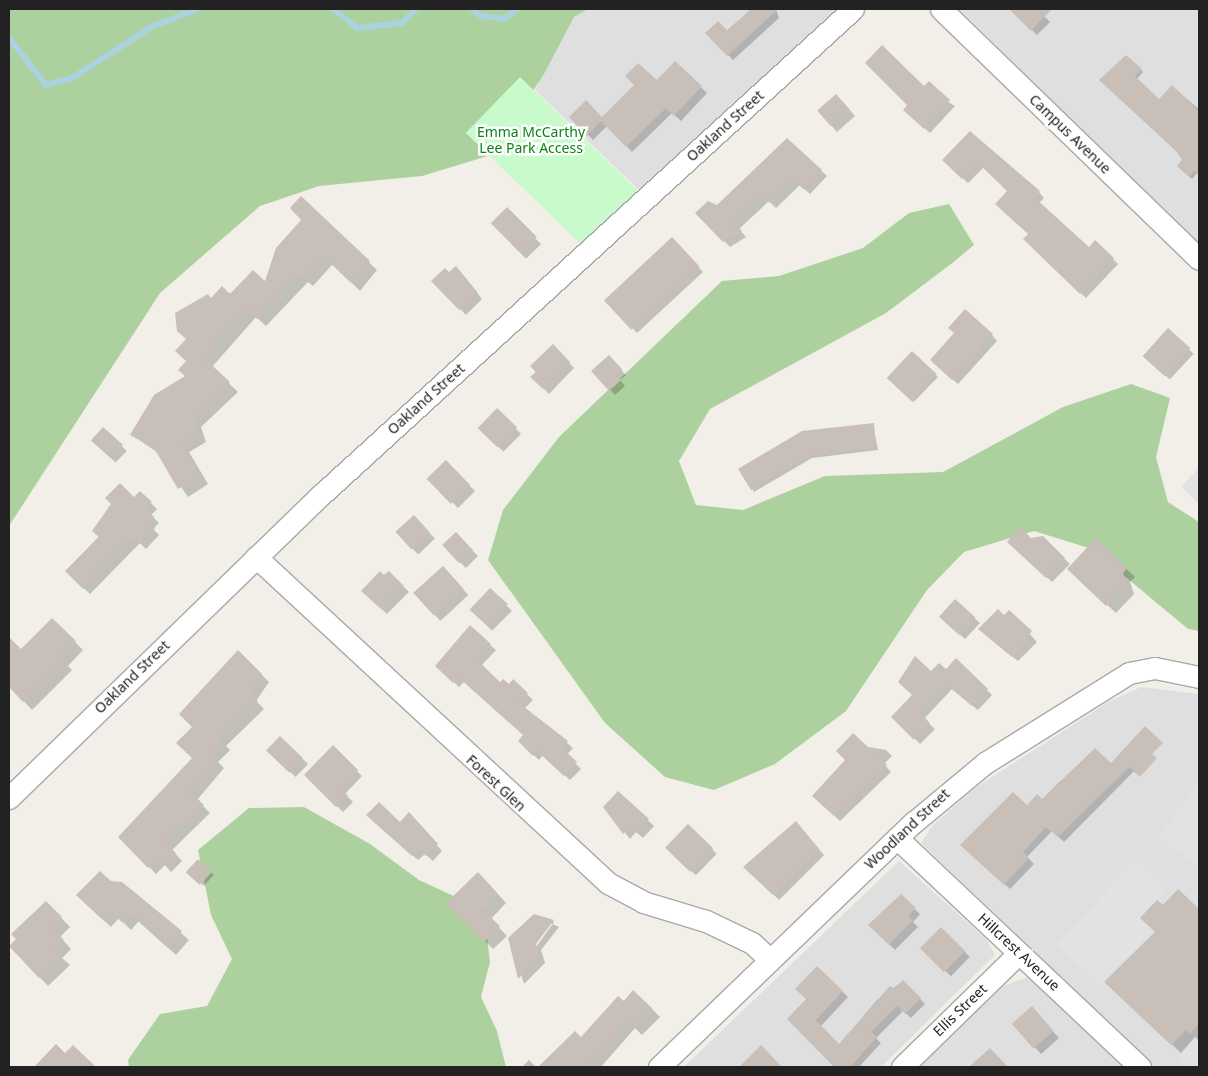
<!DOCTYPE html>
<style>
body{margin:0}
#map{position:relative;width:1208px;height:1076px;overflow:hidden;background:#f2efe9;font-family:"Noto Sans",sans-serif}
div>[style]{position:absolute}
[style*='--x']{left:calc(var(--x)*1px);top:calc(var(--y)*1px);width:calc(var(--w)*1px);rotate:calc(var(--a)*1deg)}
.residential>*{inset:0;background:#e0dfdf}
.forest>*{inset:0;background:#add19e}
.park>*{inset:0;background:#c8facc;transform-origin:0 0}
.parking>*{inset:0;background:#e2e2e2}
.shadow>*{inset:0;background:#0003;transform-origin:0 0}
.stream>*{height:6px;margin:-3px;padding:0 3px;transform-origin:3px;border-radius:3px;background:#aad3df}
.building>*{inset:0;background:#c7bfb8;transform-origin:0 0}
.roads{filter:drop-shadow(1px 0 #a9a9a9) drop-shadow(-1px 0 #a9a9a9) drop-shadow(0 1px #a9a9a9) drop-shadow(0 -1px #a9a9a9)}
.minor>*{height:21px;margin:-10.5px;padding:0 10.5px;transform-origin:10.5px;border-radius:10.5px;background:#fff}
span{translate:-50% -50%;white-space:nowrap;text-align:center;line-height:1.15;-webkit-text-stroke:5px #fff;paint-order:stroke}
.street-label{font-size:14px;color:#222}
.park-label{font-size:14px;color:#0c8416}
.frame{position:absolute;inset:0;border:10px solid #222;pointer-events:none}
</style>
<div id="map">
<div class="residential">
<div style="clip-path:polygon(588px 9px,836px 9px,639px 190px,535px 90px,574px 17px)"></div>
<div style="clip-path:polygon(959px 9px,1199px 9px,1199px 245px)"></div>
<div style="clip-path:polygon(1141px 687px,1199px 694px,1199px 1067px,1155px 1067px,921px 843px,933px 825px,975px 788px,1110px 701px)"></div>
<div style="clip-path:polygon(899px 861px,986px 939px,995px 955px,881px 1067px,684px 1067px)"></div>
<div style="clip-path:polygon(1028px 977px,1124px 1067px,919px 1067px,1003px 986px)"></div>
</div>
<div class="forest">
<div style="clip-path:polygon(9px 9px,588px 9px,574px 17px,544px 74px,491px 155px,422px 176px,319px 186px,260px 206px,160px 293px,9px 526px)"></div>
<div style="clip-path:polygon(949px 204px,974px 245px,951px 264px,886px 313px,710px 409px,679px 461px,696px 505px,743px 510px,825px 476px,943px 472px,1063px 407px,1131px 384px,1170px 398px,1156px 457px,1168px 502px,1199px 522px,1199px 631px,1188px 629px,1092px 549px,1034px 531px,964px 552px,927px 590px,846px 711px,775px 764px,714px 790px,665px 777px,605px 723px,488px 560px,503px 510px,559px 437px,722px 281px,779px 276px,863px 248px,909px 213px)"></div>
<div style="clip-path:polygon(304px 807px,370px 844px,419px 880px,484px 910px,490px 962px,481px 997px,497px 1031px,506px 1067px,129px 1067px,128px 1060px,160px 1014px,207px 1006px,232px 959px,211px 915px,198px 850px,249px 808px)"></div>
</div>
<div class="park">
<div style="left:520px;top:77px;width:164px;height:78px;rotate:44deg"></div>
</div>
<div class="parking">
<div style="clip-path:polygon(1199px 468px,1199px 504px,1181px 487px)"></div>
<div style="clip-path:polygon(1199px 781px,1199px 868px,1159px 837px)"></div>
<div style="clip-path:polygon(1136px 860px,1166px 889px,1140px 918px,1153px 930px,1100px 985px,1057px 944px)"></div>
<div style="clip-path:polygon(1199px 1029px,1199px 1067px,1184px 1067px,1177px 1060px)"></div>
</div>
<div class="shadow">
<div style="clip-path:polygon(751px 9px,776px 9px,779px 18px,733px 60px,707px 33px,727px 32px)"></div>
<div style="clip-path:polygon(1010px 9px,1037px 9px,1050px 22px,1037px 35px)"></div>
<div style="clip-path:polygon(1126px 56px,1143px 72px,1137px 79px,1159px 101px,1172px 87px,1199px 109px,1199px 171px,1192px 179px,1178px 166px,1184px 160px,1177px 151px,1100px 80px)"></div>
<div style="clip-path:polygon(675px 63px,707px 93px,681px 121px,672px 113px,632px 152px,607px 126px,593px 140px,570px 117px,602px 119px,636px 85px,657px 82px)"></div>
<div style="clip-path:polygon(924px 88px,955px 106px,930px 133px,910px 115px)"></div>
<div style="clip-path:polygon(842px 101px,855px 116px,837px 132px,819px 111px)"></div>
<div style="clip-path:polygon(970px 133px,1039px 192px,1044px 198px,1039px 203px,1089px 249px,1095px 242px,1118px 264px,1086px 298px,1024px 239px,1029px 234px,1009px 191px,984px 167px,968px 183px,944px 160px)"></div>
<div style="clip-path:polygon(787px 139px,827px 176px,810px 194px,800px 185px,776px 208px,769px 201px,739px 229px,746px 237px,730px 247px,697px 213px,717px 206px)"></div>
<div style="clip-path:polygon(301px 198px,377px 270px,360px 291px,333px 264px,313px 286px,308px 282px,266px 326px,256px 317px,212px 367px,238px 392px,201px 427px,206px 442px,189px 452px,208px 484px,188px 497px,158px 453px,132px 435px,187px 377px,187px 339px,211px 299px,265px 283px,303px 220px)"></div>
<div style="left:507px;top:209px;width:49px;height:21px;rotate:46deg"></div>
<div style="clip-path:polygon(678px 244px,703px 272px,637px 333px,605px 300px)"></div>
<div style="clip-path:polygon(449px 273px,461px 273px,482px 299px,466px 315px,432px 281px)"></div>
<div style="left:1168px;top:330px;width:35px;height:35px;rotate:43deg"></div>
<div style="clip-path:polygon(955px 334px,992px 335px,997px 341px,958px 384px,937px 366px)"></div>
<div style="clip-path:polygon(553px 346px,574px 368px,549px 394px,532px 377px)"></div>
<div style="left:912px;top:352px;width:36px;height:35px;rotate:44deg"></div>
<div style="clip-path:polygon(609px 357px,626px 375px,620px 380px,625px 386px,615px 395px,593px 371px)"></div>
<div style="left:497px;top:410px;width:34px;height:25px;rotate:45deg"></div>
<div style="clip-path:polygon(873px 424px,878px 450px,812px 458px,754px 492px,740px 469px)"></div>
<div style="left:103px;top:428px;width:33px;height:16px;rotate:44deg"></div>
<div style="left:446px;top:462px;width:41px;height:24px;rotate:45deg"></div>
<div style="clip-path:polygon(140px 493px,157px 509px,151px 515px,159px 523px,153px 529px,159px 535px,146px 549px,140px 543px,90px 594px,66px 571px)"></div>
<div style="left:414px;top:517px;width:30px;height:23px;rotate:46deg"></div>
<div style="left:456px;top:534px;width:31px;height:17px;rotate:45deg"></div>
<div style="clip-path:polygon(1042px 538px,1070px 564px,1052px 582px,1009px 542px)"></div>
<div style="clip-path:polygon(1096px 540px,1135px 577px,1130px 582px,1134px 594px,1116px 613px,1077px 577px)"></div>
<div style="left:443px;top:568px;width:37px;height:38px;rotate:47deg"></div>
<div style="clip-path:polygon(389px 573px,409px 592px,387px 614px,363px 591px)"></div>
<div style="left:490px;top:589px;width:31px;height:28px;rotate:45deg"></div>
<div style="clip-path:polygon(955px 600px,980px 623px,965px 639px,946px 622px)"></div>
<div style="clip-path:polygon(1004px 617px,1015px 617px,1037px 642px,1018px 661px,985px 634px)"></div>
<div style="clip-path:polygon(52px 619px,83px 650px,68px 666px,72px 670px,32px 710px,9px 685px,9px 648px,14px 644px,21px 650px)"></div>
<div style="clip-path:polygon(490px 645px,496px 650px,481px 666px,501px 684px,509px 686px,513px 681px,533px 700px,525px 708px,573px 748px,567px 755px,581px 769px,570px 780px,543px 755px,539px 760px,519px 741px,524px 735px,465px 681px,459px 687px,437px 666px)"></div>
<div style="clip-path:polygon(238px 651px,269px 682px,256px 701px,264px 709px,226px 746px,230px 750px,218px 762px,224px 768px,197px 800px,210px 813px,172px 850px,182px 861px,171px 872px,165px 865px,156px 874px,120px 837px,193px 758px,194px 727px)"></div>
<div style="clip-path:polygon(956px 660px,992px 695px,978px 710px,952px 689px,924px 719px,935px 729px,920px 744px,893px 717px,931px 673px,946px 671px)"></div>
<div style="left:280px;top:737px;width:39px;height:18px;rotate:44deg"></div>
<div style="clip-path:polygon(333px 747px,362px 776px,345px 794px,353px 802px,343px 812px,305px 775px)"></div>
<div style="clip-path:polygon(867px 748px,887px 751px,892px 756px,884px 764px,891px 772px,840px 821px,819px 801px)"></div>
<div style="clip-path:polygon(1141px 764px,1064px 842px,1052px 831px,1027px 857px,1034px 864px,1010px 889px,962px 845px,1042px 800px,1060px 781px,1111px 765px)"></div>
<div style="clip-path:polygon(618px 792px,654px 826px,643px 838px,636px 832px,630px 839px,605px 807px)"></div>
<div style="clip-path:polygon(409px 814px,442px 851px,433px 861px,425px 854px,418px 860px,373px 821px,400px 824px)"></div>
<div style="left:688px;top:826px;width:40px;height:30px;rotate:44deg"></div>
<div style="clip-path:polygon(801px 828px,824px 855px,779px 900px,745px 867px)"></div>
<div style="left:198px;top:861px;width:21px;height:15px;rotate:41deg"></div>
<div style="clip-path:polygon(487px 882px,506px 903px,491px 919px,507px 936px,493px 949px,448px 903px)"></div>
<div style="clip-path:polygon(110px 883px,122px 883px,189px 940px,176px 955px,139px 921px,131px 930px,119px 918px,111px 927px,85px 903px)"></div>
<div style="clip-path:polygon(1178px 891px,1199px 911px,1199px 1041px,1195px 1037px,1181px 1053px,1114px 990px,1157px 933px)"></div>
<div style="clip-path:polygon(901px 896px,920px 914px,913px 922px,918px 927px,895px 950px,870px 925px)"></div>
<div style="clip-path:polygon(46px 902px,70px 927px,60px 937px,71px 949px,62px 958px,70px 965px,48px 986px,10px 947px)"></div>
<div style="clip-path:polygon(evenodd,534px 916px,559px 927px,541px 950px,545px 963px,524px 984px,510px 939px,534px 916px,551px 922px,554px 922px,534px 950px,532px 948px,551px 922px)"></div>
<div style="left:941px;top:929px;width:40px;height:27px;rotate:44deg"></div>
<div style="clip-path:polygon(817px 968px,848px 997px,821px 1026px,839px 1045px,877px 1000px,903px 981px,925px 1004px,911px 1018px,903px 1011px,876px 1038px,881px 1043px,859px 1067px,836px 1067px,789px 1019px,807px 999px)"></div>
<div style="clip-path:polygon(624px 1003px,652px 1009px,660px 1017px,642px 1035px,635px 1028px,601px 1067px,540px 1067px,575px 1033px,581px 1038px)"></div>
<div style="clip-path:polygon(1037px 1014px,1059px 1038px,1041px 1054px,1014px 1024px)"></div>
<div style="clip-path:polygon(56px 1046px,65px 1055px,73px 1047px,95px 1067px,35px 1067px)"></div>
<div style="clip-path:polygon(529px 1060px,536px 1067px,522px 1067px)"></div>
</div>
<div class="stream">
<div style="--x:333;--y:9;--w:31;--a:38"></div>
<div style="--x:357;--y:28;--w:45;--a:-6.3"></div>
<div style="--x:402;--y:23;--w:20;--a:-45"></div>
<div style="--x:472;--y:9;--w:11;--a:38"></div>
<div style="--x:481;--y:16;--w:23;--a:7"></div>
<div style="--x:504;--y:19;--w:16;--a:-38"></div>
<div style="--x:9;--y:38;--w:60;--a:51.8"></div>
<div style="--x:46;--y:85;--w:27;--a:-15"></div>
<div style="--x:72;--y:78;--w:96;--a:-32.7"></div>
<div style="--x:153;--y:26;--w:48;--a:-20.7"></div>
</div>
<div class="building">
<div style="clip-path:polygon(752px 9px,778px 9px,727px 56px,705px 33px,718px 21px,727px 30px)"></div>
<div style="clip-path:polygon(1009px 9px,1052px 9px,1031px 31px)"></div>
<div style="clip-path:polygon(882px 45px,924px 86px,929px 81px,950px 100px,924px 129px,903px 110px,907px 105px,865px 63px)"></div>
<div style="clip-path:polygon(1126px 55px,1142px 69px,1135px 76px,1159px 99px,1172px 85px,1199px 111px,1199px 175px,1194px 171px,1189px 177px,1177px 166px,1182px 160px,1176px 151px,1099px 80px)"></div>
<div style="clip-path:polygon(675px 61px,702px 86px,674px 116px,666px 108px,626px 147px,601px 121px,586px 136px,569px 117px,586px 100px,602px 117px,634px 85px,625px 76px,638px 63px,657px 80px)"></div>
<div style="left:836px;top:94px;width:21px;height:25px;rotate:49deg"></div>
<div style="clip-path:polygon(970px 131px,1040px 191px,1034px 197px,1089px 247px,1095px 240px,1114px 258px,1080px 294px,1023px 239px,1028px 234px,995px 204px,1007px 191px,978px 163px,962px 179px,942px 160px)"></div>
<div style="clip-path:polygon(787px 138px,822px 170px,804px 190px,794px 180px,770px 203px,762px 196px,734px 223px,742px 231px,723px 242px,695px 213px,708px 201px,717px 205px)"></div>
<div style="clip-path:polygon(301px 196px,370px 261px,351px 283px,324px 257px,304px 279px,299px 274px,257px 319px,247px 310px,223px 334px,204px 358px,230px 382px,194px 418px,198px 434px,181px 443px,201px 476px,178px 489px,154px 448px,130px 435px,154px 395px,185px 376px,178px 370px,186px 361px,175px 351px,186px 339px,177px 331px,175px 313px,208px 294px,211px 298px,222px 286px,230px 294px,253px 270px,265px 281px,276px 248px,301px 220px,290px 208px)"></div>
<div style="left:507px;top:207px;width:42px;height:23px;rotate:45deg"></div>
<div style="left:672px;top:237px;width:40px;height:93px;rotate:47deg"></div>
<div style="clip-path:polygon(456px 266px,478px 293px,459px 310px,431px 281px,445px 268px,449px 272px)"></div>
<div style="clip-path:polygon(965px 309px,993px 334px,952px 380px,930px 360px,954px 333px,948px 328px)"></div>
<div style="left:1168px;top:328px;width:30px;height:38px;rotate:42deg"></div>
<div style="clip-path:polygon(553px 344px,570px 362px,543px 389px,530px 377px,536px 372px,530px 366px)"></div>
<div style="left:912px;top:351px;width:34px;height:37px;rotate:43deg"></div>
<div style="clip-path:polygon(609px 355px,622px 369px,616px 374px,621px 380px,609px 391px,591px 371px)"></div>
<div style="left:497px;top:408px;width:28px;height:28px;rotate:44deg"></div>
<div style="clip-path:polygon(874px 423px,876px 448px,809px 456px,751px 490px,738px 469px,802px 431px)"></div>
<div style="left:103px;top:427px;width:27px;height:18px;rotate:42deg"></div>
<div style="left:446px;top:460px;width:35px;height:27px;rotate:46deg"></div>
<div style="clip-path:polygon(120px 483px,134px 497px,140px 491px,152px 502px,146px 509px,154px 517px,148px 523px,155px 529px,140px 544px,133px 538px,83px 589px,65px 571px,99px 537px,92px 531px,111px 504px,105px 498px)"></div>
<div style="left:414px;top:515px;width:24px;height:25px;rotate:48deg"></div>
<div style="clip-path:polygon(1020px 527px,1031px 538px,1043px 536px,1065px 558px,1046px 578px,1007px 542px)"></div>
<div style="left:456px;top:532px;width:25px;height:19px;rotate:47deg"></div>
<div style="clip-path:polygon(1096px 538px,1127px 568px,1123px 573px,1126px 585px,1106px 606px,1067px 569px)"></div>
<div style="left:443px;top:566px;width:31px;height:40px;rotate:48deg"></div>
<div style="clip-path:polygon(380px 571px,384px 575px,389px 571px,404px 586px,381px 609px,361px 591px)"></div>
<div style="left:490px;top:588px;width:24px;height:30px;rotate:42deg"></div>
<div style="left:955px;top:599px;width:27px;height:24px;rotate:42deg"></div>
<div style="clip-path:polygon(998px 609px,1004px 615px,1009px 610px,1032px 631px,1012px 657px,978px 629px)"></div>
<div style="clip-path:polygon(52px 618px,76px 641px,60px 656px,64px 661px,23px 702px,9px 687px,9px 637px,21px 649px)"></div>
<div style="clip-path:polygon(470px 625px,491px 644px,477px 660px,500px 682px,503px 679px,509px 684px,513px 679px,528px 693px,519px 703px,568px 741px,562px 748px,577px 762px,564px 776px,537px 751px,533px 756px,518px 741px,523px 735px,458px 677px,453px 683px,435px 666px)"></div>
<div style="clip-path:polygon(238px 650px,262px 674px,250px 693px,258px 701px,220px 738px,223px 742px,211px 754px,218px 760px,191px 792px,204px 805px,165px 842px,176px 853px,163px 866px,157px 859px,148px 868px,118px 837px,192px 758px,176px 743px,192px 727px,179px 714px)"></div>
<div style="clip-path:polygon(915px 656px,931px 671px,939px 663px,946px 669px,956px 658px,988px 689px,972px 706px,947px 685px,920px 713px,930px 723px,914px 740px,891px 717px,912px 695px,898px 682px)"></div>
<div style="clip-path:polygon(1145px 726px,1163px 743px,1152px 754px,1157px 758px,1140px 777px,1129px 767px,1058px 837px,1046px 827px,1023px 852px,1029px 858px,1004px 885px,960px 845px,1013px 792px,1027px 805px,1037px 794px,1042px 799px,1095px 748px,1111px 763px)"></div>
<div style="clip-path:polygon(853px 733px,868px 747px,887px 750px,879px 758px,887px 765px,834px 816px,812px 796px,845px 760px,836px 751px)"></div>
<div style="left:280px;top:736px;width:32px;height:20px;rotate:44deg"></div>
<div style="clip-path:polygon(333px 745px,358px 770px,341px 788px,348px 796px,336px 807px,304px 775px)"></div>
<div style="clip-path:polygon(618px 791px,649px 819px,637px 833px,630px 827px,623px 834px,603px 807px)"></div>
<div style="clip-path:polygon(379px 802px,400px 822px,409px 812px,438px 844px,426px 856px,419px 849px,412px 856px,366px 815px)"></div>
<div style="clip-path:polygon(796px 821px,819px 849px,773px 895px,743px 867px)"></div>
<div style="left:688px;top:824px;width:35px;height:33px;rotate:44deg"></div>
<div style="left:198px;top:859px;width:19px;height:18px;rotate:43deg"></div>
<div style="clip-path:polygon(100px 871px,111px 881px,122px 882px,182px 931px,168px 948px,131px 915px,123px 923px,111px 912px,103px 920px,76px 895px)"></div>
<div style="clip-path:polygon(478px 872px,498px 894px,483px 910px,500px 926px,484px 942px,446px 903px)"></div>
<div style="clip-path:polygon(1178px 889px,1199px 909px,1199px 1024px,1190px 1034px,1186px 1030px,1171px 1045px,1104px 982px,1155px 932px,1140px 918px,1157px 900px,1163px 905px)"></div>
<div style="clip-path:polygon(901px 894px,916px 908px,908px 916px,913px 920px,889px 945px,868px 925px)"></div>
<div style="clip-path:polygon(46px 901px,62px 917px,52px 928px,64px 940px,55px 948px,62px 956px,39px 978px,9px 946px,16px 939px,11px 934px)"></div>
<div style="clip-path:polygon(534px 914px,554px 920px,536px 944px,540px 957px,518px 979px,508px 938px)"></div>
<div style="left:941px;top:927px;width:34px;height:30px;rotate:45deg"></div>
<div style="clip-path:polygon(817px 966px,843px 991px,816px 1020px,839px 1044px,890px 986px,894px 989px,903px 980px,921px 998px,905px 1014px,897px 1006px,871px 1032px,877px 1037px,850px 1067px,834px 1067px,787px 1019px,806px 999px,795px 989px)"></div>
<div style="clip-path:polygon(633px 990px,653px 1009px,634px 1029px,627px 1022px,589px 1067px,538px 1067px,575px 1031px,581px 1037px,618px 996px,624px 1001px)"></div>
<div style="left:1032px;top:1006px;width:33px;height:27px;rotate:49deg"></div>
<div style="clip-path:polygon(56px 1044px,65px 1053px,73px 1045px,96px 1067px,34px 1067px)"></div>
<div style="clip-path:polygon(761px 1045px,782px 1067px,739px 1067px)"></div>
<div style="clip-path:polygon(990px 1048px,1008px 1067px,969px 1067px)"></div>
</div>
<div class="roads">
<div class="minor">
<div style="--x:941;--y:9;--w:359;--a:44.1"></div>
<div style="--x:256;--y:557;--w:480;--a:42.8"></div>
<div style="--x:608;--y:883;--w:40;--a:28"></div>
<div style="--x:643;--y:902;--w:66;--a:16.8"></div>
<div style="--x:706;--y:921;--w:51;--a:25.6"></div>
<div style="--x:752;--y:943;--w:23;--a:43"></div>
<div style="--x:9;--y:798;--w:436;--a:-44.2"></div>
<div style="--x:322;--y:494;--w:719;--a:-42.41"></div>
<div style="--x:897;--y:838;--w:334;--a:43.3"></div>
<div style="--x:659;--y:1067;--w:354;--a:-43.9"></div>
<div style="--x:914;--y:822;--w:92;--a:-39.7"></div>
<div style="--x:985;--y:763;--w:170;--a:-32"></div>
<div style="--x:1129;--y:673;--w:26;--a:-11"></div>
<div style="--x:1155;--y:668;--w:45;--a:11.6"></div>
<div style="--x:902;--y:1067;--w:163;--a:-44.3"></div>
</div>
</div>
<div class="street-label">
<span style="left:725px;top:126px;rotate:-42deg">Oakland Street</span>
<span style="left:1070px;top:134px;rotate:44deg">Campus Avenue</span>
<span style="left:426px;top:399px;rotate:-42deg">Oakland Street</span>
<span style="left:132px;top:677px;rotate:-44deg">Oakland Street</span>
<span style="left:496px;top:783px;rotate:43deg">Forest Glen</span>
<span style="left:907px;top:829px;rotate:-43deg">Woodland Street</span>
<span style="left:1019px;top:952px;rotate:43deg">Hillcrest Avenue</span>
<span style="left:960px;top:1010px;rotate:-44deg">Ellis Street</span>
</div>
<div class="park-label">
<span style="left:531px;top:140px">Emma McCarthy<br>Lee Park Access</span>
</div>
<div class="frame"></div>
</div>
